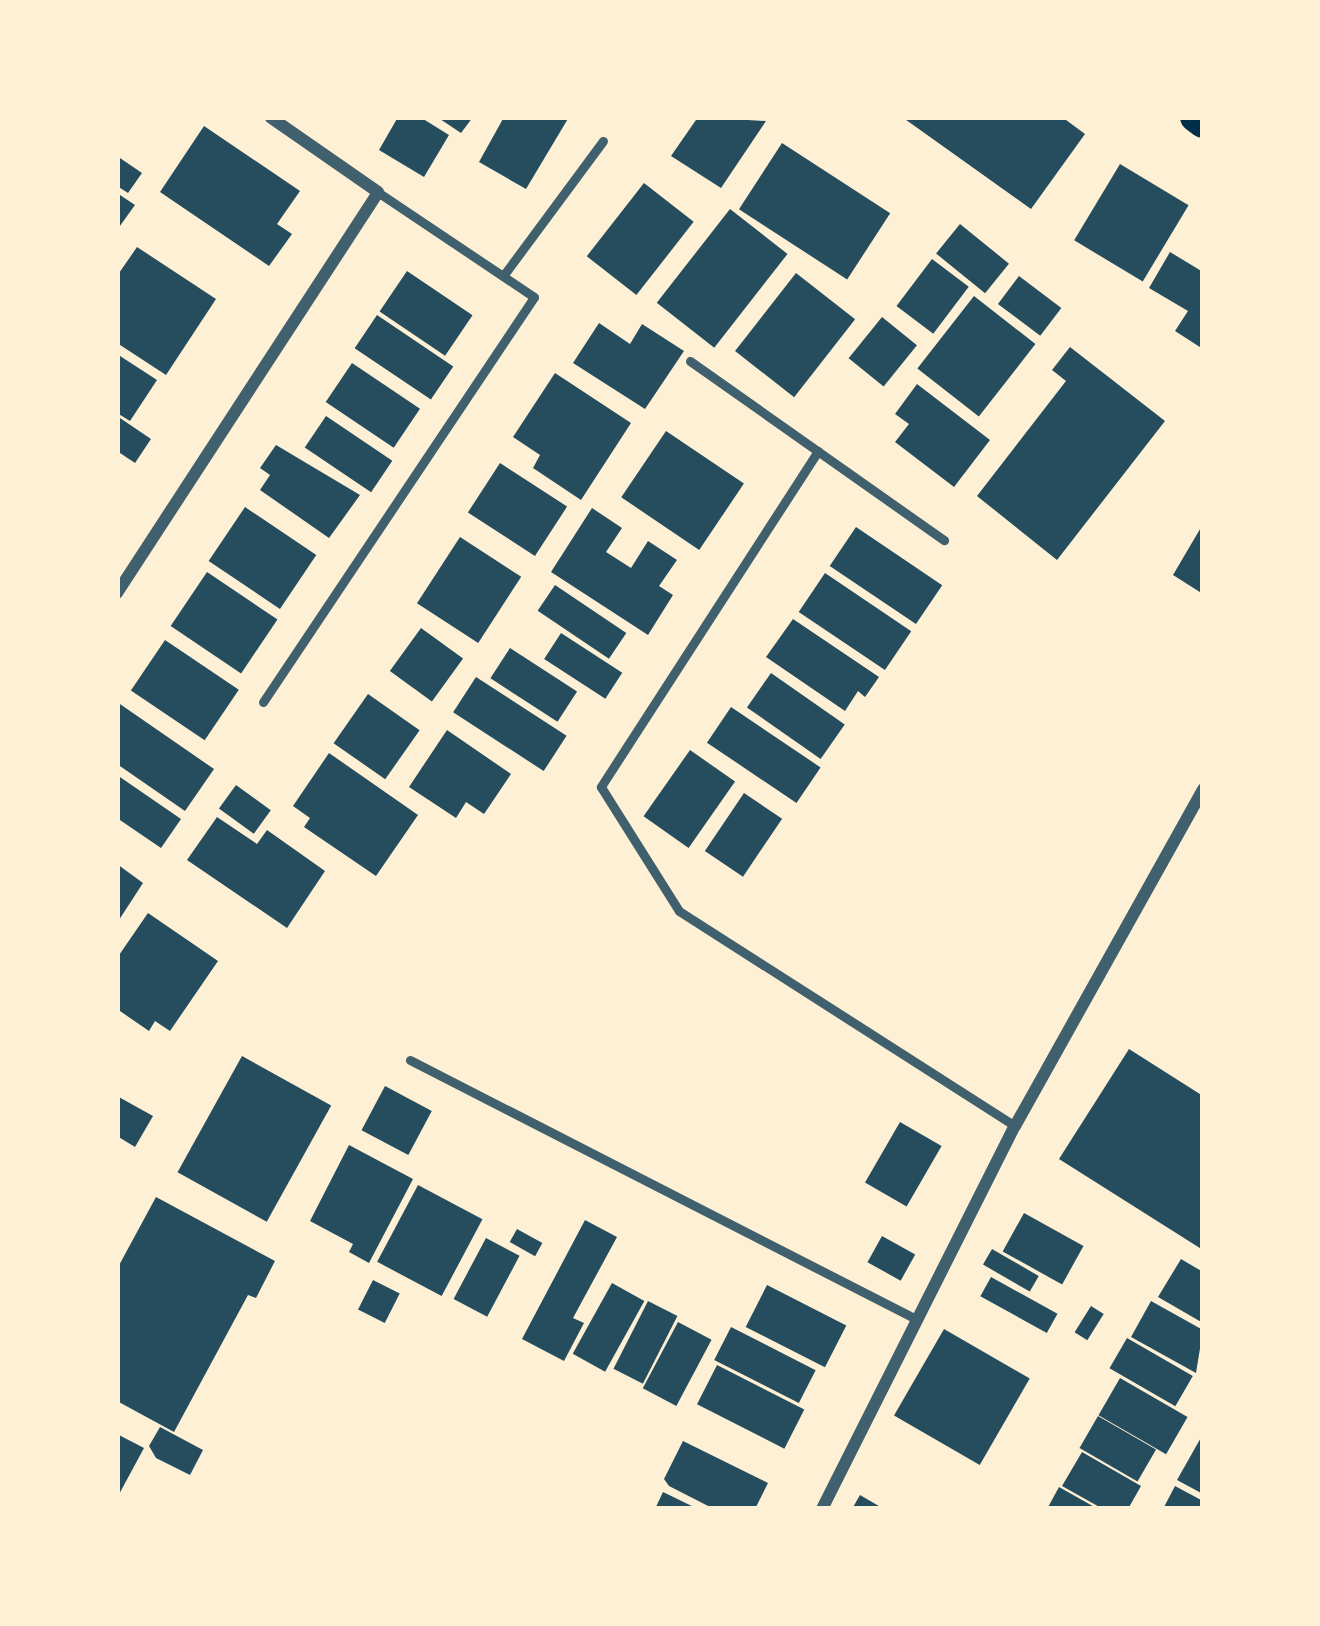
<!DOCTYPE html>
<style>
body{margin:0}
#map{position:relative;width:1320px;height:1626px;overflow:hidden;background:#fdf0d5;font-family:Ubuntu,sans-serif}
div>[style]{position:absolute}
[style*='--x']{left:calc(var(--x)*1px);top:calc(var(--y)*1px);width:calc(var(--w)*1px);rotate:calc(var(--a)*1deg)}
.building>*{inset:0;background:#264d5e;transform-origin:0 0}
.service>*{height:9px;margin:-4.5px;padding:0 4.5px;transform-origin:4.5px;border-radius:4.5px;background:#3f606c}
.minor>*{height:12px;margin:-6px;padding:0 6px;transform-origin:6px;border-radius:6px;background:#3f606c}
.primary>*{height:30px;margin:-15px;padding:0 15px;transform-origin:15px;border-radius:15px;background:#003049}
span{translate:-50% -50%;white-space:nowrap;text-align:center;line-height:1.15;-webkit-text-stroke:12px #fdf0d5;paint-order:stroke}
.frame{position:absolute;inset:0;border:120px solid #fdf0d5;pointer-events:none}
</style>
<div id="map">
<div class="building">
<div style="clip-path:polygon(398px 117px,420px 117px,449px 135px,424px 177px,379px 150px)"></div>
<div style="clip-path:polygon(437px 117px,473px 117px,461px 133px)"></div>
<div style="clip-path:polygon(504px 117px,569px 117px,526px 189px,479px 162px)"></div>
<div style="clip-path:polygon(698px 117px,766px 121px,721px 188px,671px 156px)"></div>
<div style="clip-path:polygon(902px 117px,1062px 117px,1085px 134px,1031px 209px)"></div>
<div style="clip-path:polygon(204px 126px,300px 191px,277px 224px,292px 234px,269px 266px,160px 192px)"></div>
<div style="left:782px;top:143px;width:129px;height:79px;rotate:33deg"></div>
<div style="clip-path:polygon(117px 156px,142px 173px,128px 193px,117px 186px)"></div>
<div style="left:1120px;top:164px;width:80px;height:89px;rotate:31deg"></div>
<div style="left:644px;top:183px;width:63px;height:93px;rotate:38deg"></div>
<div style="clip-path:polygon(117px 193px,135px 205px,117px 230px)"></div>
<div style="left:730px;top:209px;width:73px;height:119px;rotate:38deg"></div>
<div style="left:960px;top:224px;width:63px;height:38px;rotate:39deg"></div>
<div style="clip-path:polygon(137px 247px,216px 299px,166px 375px,117px 343px,117px 276px)"></div>
<div style="clip-path:polygon(1170px 252px,1203px 272px,1203px 349px,1175px 331px,1188px 311px,1149px 288px)"></div>
<div style="left:932px;top:259px;width:46px;height:59px;rotate:37deg"></div>
<div style="left:407px;top:271px;width:79px;height:49px;rotate:34deg"></div>
<div style="left:796px;top:273px;width:75px;height:99px;rotate:38deg"></div>
<div style="left:1019px;top:276px;width:53px;height:35px;rotate:37deg"></div>
<div style="left:974px;top:296px;width:78px;height:92px;rotate:38deg"></div>
<div style="left:377px;top:315px;width:92px;height:40px;rotate:34deg"></div>
<div style="left:882px;top:317px;width:45px;height:53px;rotate:39deg"></div>
<div style="clip-path:polygon(599px 323px,630px 344px,642px 324px,684px 351px,645px 409px,573px 363px)"></div>
<div style="clip-path:polygon(1070px 347px,1165px 421px,1057px 560px,977px 496px,1066px 381px,1052px 370px)"></div>
<div style="clip-path:polygon(117px 354px,157px 380px,130px 421px,117px 413px)"></div>
<div style="left:352px;top:363px;width:82px;height:47px;rotate:34deg"></div>
<div style="clip-path:polygon(555px 373px,631px 423px,581px 500px,533px 468px,540px 455px,513px 437px)"></div>
<div style="clip-path:polygon(917px 384px,990px 440px,954px 487px,895px 442px,909px 424px,895px 414px)"></div>
<div style="clip-path:polygon(117px 416px,151px 439px,135px 463px,117px 451px)"></div>
<div style="left:326px;top:416px;width:80px;height:38px;rotate:34deg"></div>
<div style="left:666px;top:431px;width:94px;height:80px;rotate:34deg"></div>
<div style="clip-path:polygon(276px 445px,360px 495px,329px 538px,260px 490px,270px 475px,260px 468px)"></div>
<div style="left:500px;top:463px;width:80px;height:59px;rotate:33deg"></div>
<div style="left:245px;top:507px;width:86px;height:65px;rotate:34deg"></div>
<div style="clip-path:polygon(592px 508px,622px 528px,606px 552px,631px 568px,648px 541px,677px 560px,659px 586px,673px 595px,648px 635px,551px 572px)"></div>
<div style="clip-path:polygon(1203px 524px,1203px 594px,1173px 575px)"></div>
<div style="left:856px;top:527px;width:104px;height:47px;rotate:34deg"></div>
<div style="left:460px;top:537px;width:73px;height:79px;rotate:33deg"></div>
<div style="left:207px;top:572px;width:85px;height:65px;rotate:34deg"></div>
<div style="left:825px;top:573px;width:104px;height:47px;rotate:34deg"></div>
<div style="left:555px;top:585px;width:86px;height:31px;rotate:34deg"></div>
<div style="clip-path:polygon(793px 619px,879px 677px,865px 697px,858px 691px,845px 711px,766px 657px)"></div>
<div style="left:421px;top:628px;width:52px;height:53px;rotate:36deg"></div>
<div style="left:561px;top:633px;width:73px;height:31px;rotate:33deg"></div>
<div style="left:165px;top:640px;width:89px;height:61px;rotate:34deg"></div>
<div style="left:510px;top:648px;width:80px;height:36px;rotate:33deg"></div>
<div style="left:771px;top:673px;width:90px;height:42px;rotate:35deg"></div>
<div style="left:476px;top:677px;width:108px;height:42px;rotate:33deg"></div>
<div style="left:368px;top:694px;width:63px;height:60px;rotate:35deg"></div>
<div style="clip-path:polygon(117px 702px,214px 769px,185px 811px,117px 764px)"></div>
<div style="left:731px;top:707px;width:108px;height:43px;rotate:34deg"></div>
<div style="clip-path:polygon(447px 730px,511px 774px,484px 814px,466px 802px,456px 818px,409px 787px)"></div>
<div style="left:690px;top:750px;width:55px;height:81px;rotate:35deg"></div>
<div style="clip-path:polygon(329px 753px,418px 815px,376px 876px,304px 827px,310px 818px,293px 806px)"></div>
<div style="clip-path:polygon(117px 775px,181px 819px,161px 848px,117px 818px)"></div>
<div style="left:236px;top:785px;width:43px;height:29px;rotate:36deg"></div>
<div style="left:744px;top:793px;width:46px;height:70px;rotate:34deg"></div>
<div style="clip-path:polygon(217px 817px,257px 844px,267px 830px,325px 871px,287px 928px,187px 860px)"></div>
<div style="clip-path:polygon(117px 864px,143px 883px,117px 923px)"></div>
<div style="clip-path:polygon(148px 913px,218px 961px,170px 1031px,155px 1021px,149px 1031px,117px 1009px,117px 958px)"></div>
<div style="clip-path:polygon(1129px 1049px,1203px 1096px,1203px 1250px,1059px 1159px)"></div>
<div style="left:242px;top:1056px;width:102px;height:133px;rotate:29deg"></div>
<div style="left:385px;top:1086px;width:53px;height:50px;rotate:28deg"></div>
<div style="clip-path:polygon(117px 1096px,153px 1116px,135px 1147px,117px 1136px)"></div>
<div style="left:900px;top:1122px;width:48px;height:70px;rotate:30deg"></div>
<div style="clip-path:polygon(349px 1145px,413px 1179px,369px 1263px,349px 1252px,353px 1244px,310px 1221px)"></div>
<div style="left:418px;top:1185px;width:73px;height:87px;rotate:28deg"></div>
<div style="clip-path:polygon(156px 1197px,275px 1261px,256px 1298px,248px 1295px,174px 1432px,117px 1401px,117px 1269px)"></div>
<div style="left:1024px;top:1213px;width:68px;height:44px;rotate:29deg"></div>
<div style="clip-path:polygon(585px 1220px,617px 1237px,573px 1318px,584px 1323px,564px 1361px,522px 1339px)"></div>
<div style="left:517px;top:1229px;width:29px;height:15px;rotate:29deg"></div>
<div style="left:882px;top:1236px;width:38px;height:30px;rotate:29deg"></div>
<div style="left:486px;top:1238px;width:38px;height:69px;rotate:28deg"></div>
<div style="left:992px;top:1249px;width:54px;height:18px;rotate:30deg"></div>
<div style="clip-path:polygon(1181px 1259px,1203px 1272px,1203px 1323px,1158px 1297px)"></div>
<div style="left:991px;top:1277px;width:76px;height:22px;rotate:29deg"></div>
<div style="left:373px;top:1280px;width:30px;height:33px;rotate:27deg"></div>
<div style="left:612px;top:1283px;width:37px;height:81px;rotate:29deg"></div>
<div style="left:767px;top:1285px;width:89px;height:47px;rotate:27deg"></div>
<div style="left:648px;top:1301px;width:33px;height:76px;rotate:27deg"></div>
<div style="clip-path:polygon(1151px 1301px,1203px 1330px,1196px 1373px,1131px 1337px)"></div>
<div style="left:1091px;top:1306px;width:15px;height:31px;rotate:32deg"></div>
<div style="left:678px;top:1322px;width:38px;height:75px;rotate:28deg"></div>
<div style="left:731px;top:1327px;width:95px;height:37px;rotate:27deg"></div>
<div style="left:944px;top:1329px;width:99px;height:100px;rotate:30deg"></div>
<div style="left:1127px;top:1338px;width:76px;height:35px;rotate:30deg"></div>
<div style="left:717px;top:1365px;width:98px;height:44px;rotate:27deg"></div>
<div style="left:1120px;top:1378px;width:78px;height:43px;rotate:30deg"></div>
<div style="left:1098px;top:1416px;width:67px;height:37px;rotate:30deg"></div>
<div style="clip-path:polygon(160px 1427px,203px 1450px,190px 1475px,156px 1458px,149px 1446px)"></div>
<div style="clip-path:polygon(117px 1434px,144px 1448px,117px 1498px)"></div>
<div style="clip-path:polygon(1203px 1434px,1203px 1494px,1177px 1480px)"></div>
<div style="clip-path:polygon(683px 1441px,768px 1483px,755px 1509px,714px 1509px,669px 1486px,664px 1479px)"></div>
<div style="clip-path:polygon(1082px 1452px,1141px 1486px,1128px 1509px,1103px 1509px,1062px 1486px)"></div>
<div style="clip-path:polygon(1175px 1486px,1203px 1501px,1203px 1509px,1163px 1509px)"></div>
<div style="clip-path:polygon(1059px 1487px,1098px 1509px,1047px 1509px)"></div>
<div style="clip-path:polygon(663px 1492px,698px 1509px,655px 1509px)"></div>
<div style="clip-path:polygon(860px 1495px,884px 1509px,852px 1509px)"></div>
</div>
<div class="service">
<div style="--x:503;--y:276;--w:168;--a:-53.5"></div>
<div style="--x:690;--y:361;--w:311;--a:35.2"></div>
<div style="--x:818;--y:451;--w:400;--a:122.9"></div>
<div style="--x:601;--y:787;--w:146;--a:57.8"></div>
<div style="--x:679;--y:911;--w:399;--a:32.6"></div>
<div style="--x:263;--y:702;--w:487;--a:-56.2"></div>
<div style="--x:534;--y:297;--w:188;--a:-146.1"></div>
<div style="--x:410;--y:1060;--w:568;--a:27.11"></div>
</div>
<div class="minor">
<div style="--x:117;--y:593;--w:478;--a:-56.9"></div>
<div style="--x:378;--y:192;--w:131;--a:-145.2"></div>
<div style="--x:822;--y:1509;--w:429;--a:-63.3"></div>
<div style="--x:1015;--y:1126;--w:386;--a:-60.8"></div>
</div>
<div class="primary">
<div style="--x:1195;--y:117;--w:10;--a:37"></div>
</div>
<div class="frame"></div>
</div>
